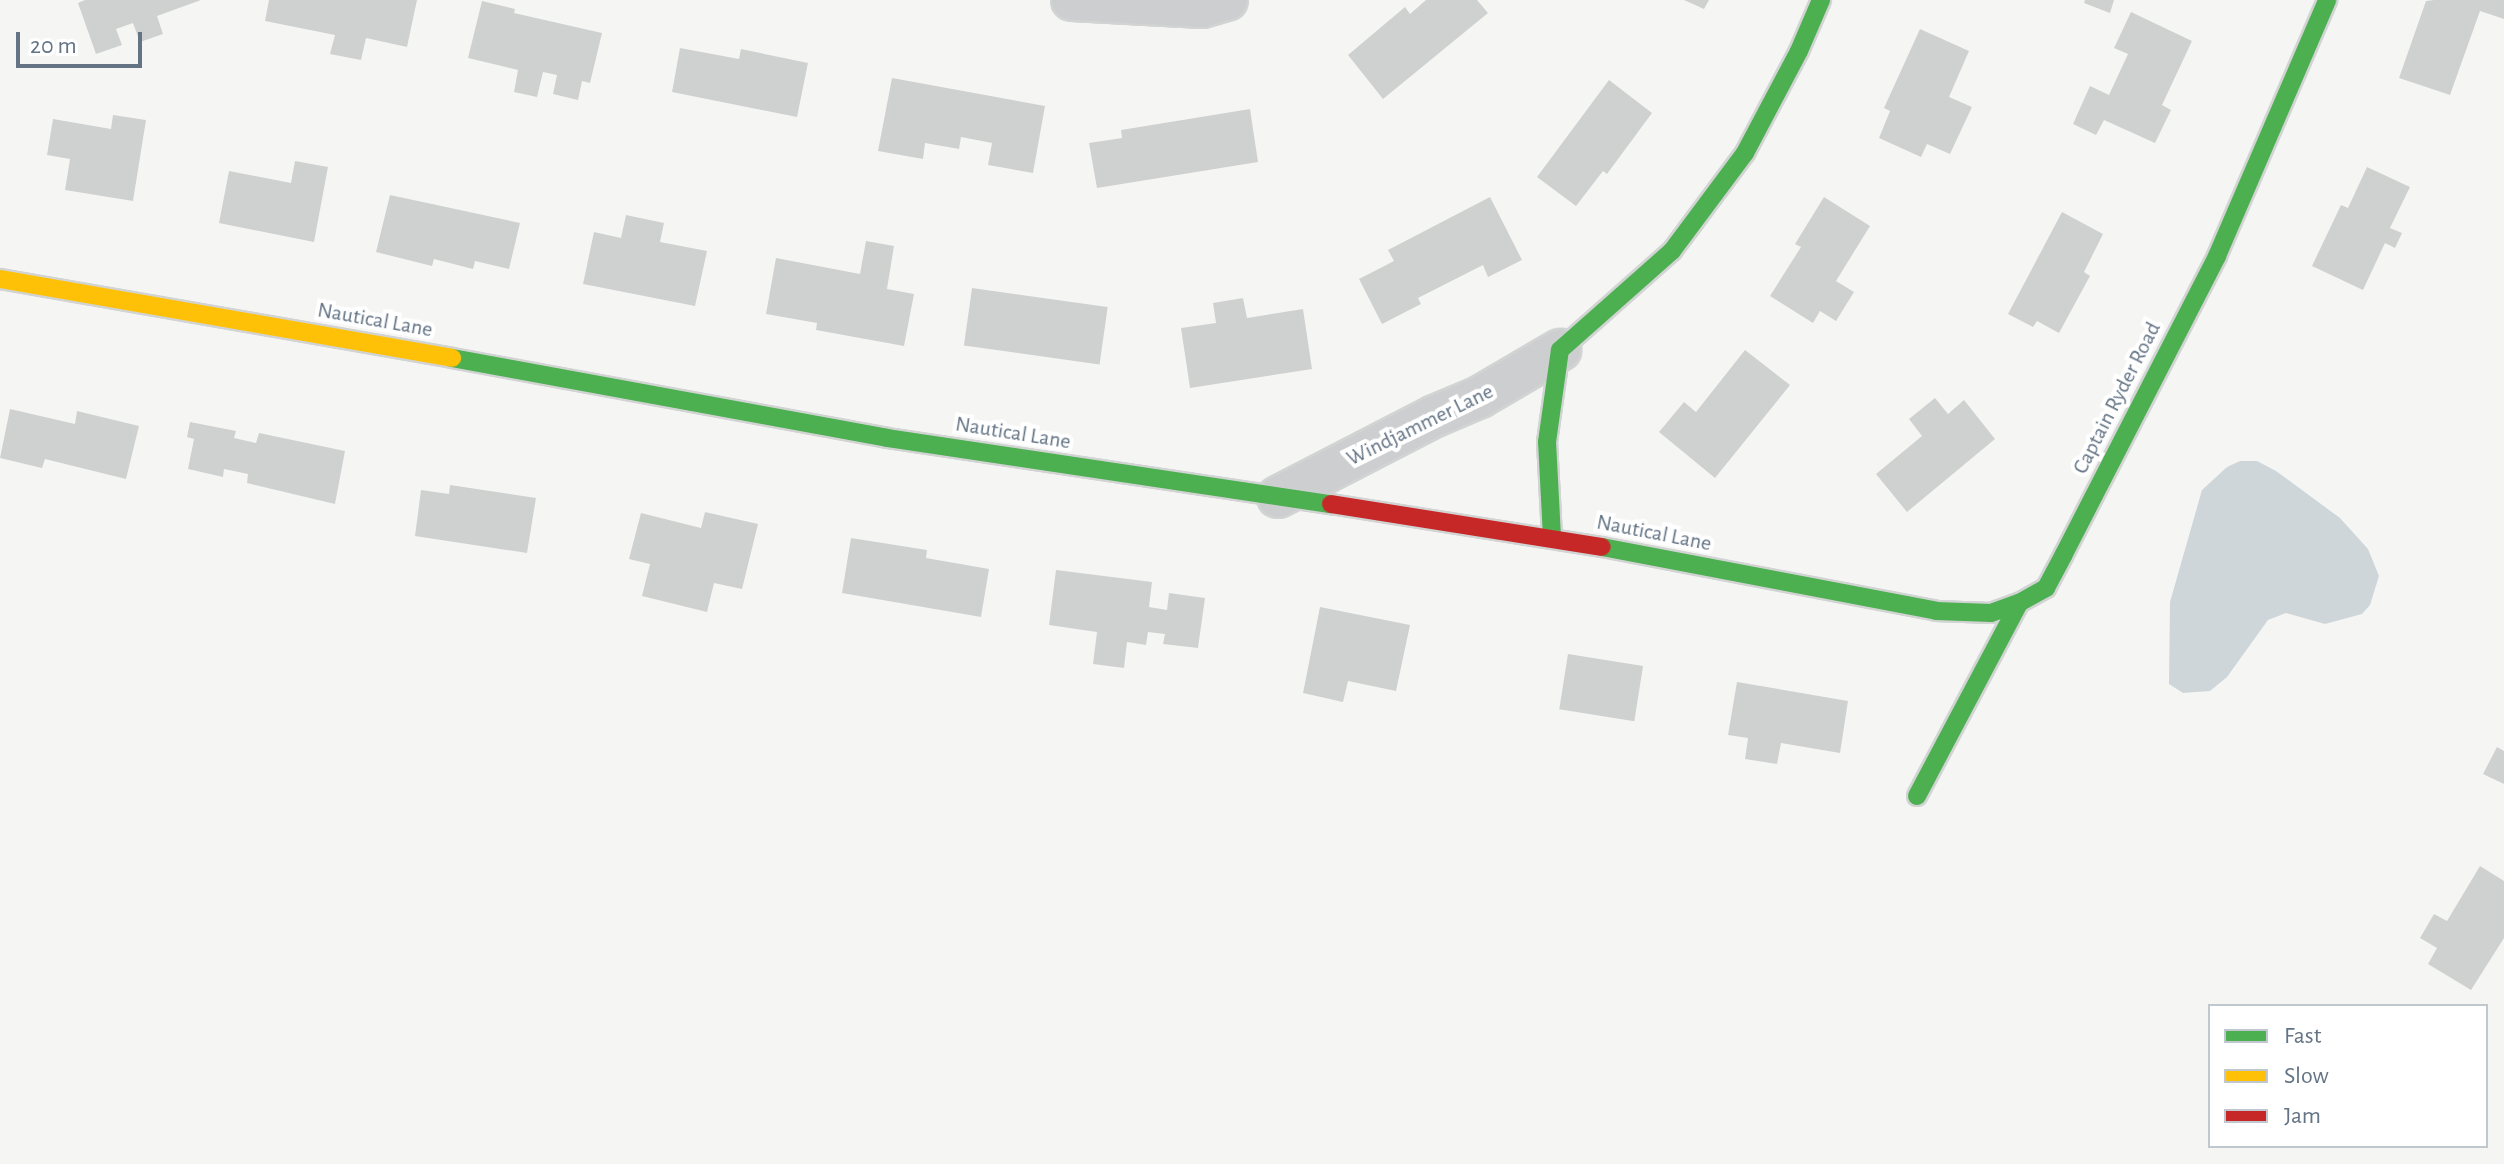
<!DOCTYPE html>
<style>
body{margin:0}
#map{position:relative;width:2504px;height:1164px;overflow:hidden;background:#f5f6f4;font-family:"Alegreya Sans",sans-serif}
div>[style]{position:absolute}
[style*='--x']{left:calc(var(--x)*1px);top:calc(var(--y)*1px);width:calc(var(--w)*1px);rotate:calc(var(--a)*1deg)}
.water>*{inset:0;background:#cfd6d9}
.building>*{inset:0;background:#cfd1d1;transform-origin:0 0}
.roads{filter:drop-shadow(2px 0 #d2d4d4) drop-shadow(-2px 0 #d2d4d4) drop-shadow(0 2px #d2d4d4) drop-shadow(0 -2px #d2d4d4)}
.street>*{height:40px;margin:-20px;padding:0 20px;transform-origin:20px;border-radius:20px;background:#cdcecf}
.fast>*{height:18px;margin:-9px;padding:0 9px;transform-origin:9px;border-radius:9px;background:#4caf50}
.slow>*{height:18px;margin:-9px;padding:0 9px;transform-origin:9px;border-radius:9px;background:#ffc107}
.jam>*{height:18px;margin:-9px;padding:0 9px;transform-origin:9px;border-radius:9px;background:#c62828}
span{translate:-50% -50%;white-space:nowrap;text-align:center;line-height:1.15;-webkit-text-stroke:8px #fff;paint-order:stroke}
.street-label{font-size:22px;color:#647485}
.legend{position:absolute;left:2208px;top:1004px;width:280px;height:144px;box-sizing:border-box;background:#fff;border:2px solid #c1c7ce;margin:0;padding:10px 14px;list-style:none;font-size:24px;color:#647485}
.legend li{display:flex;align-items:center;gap:16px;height:40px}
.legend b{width:40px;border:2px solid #c1c7ce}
.scale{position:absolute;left:16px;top:32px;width:126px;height:36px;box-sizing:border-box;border:4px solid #647485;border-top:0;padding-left:10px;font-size:24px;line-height:28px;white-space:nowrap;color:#647485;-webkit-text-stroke:6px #fff;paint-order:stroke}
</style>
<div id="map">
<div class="water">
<div style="clip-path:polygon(2240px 461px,2257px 461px,2276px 471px,2340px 518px,2368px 549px,2379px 576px,2370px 605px,2362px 614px,2325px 624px,2286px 613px,2268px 620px,2227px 677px,2210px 691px,2183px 693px,2169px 684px,2170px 602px,2202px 490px,2227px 467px)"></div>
</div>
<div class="building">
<div style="clip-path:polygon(85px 0,201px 0,157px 16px,163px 34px,140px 42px,133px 23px,116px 29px,122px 45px,96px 54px,78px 3px)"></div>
<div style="clip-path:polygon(269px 0,417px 0,407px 47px,366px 38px,361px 60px,330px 54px,335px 35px,265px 21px)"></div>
<div style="clip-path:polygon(1426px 0,1477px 0,1488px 13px,1383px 99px,1348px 55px,1405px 7px,1410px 14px)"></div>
<div style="clip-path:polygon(1684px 0,1709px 0,1704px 9px)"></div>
<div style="clip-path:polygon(2085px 0,2114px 0,2110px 13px,2084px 3px)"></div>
<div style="clip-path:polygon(2434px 0,2504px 0,2504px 19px,2480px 11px,2450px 95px,2399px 78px,2426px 1px)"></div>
<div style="clip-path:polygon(482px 1px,515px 9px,514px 13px,602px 33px,590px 83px,582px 81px,578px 100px,553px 94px,557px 75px,543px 72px,537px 97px,514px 92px,518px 70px,468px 58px)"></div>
<div style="clip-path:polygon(2131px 12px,2192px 41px,2162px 105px,2171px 110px,2155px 143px,2104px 120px,2096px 135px,2073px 124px,2090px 86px,2109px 95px,2128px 54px,2114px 48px)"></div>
<div style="clip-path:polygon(1920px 29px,1969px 51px,1949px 97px,1972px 107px,1950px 154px,1927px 144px,1921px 157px,1879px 138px,1890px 111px,1884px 108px)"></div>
<div style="clip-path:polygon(680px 48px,739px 59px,741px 49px,808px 63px,797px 117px,672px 92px)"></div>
<div style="clip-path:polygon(892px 78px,1045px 106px,1033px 173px,988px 165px,992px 143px,961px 137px,959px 149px,925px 143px,923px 159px,878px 151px)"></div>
<div style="clip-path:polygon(1609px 80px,1652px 113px,1607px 174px,1603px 171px,1576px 206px,1537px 177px)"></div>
<div style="clip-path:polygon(1250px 109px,1258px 162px,1097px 188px,1089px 143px,1122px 138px,1121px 130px)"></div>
<div style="clip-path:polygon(113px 115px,146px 120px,133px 201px,65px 190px,70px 159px,47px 155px,53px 119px,111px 129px)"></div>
<div style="clip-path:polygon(295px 161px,328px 167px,314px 242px,219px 223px,229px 171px,291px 183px)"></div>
<div style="clip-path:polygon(2367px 167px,2410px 187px,2390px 228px,2402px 233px,2395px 248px,2385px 243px,2363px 290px,2312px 266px,2341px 205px,2348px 208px)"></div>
<div style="clip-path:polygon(390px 195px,520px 223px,509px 269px,475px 261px,473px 269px,434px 259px,432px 266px,376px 252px)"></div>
<div style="clip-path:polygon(1490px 197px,1522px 260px,1488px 277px,1483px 265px,1418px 298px,1421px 304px,1382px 324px,1359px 279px,1394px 261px,1388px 250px)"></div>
<div style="clip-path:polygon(1824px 197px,1870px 226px,1836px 281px,1854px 292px,1836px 321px,1820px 311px,1813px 323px,1770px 296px,1801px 247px,1795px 244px)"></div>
<div style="clip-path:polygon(2062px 212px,2103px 234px,2084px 272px,2090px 276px,2059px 333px,2037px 321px,2033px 327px,2008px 314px)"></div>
<div style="clip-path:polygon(626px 215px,664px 223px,660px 242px,707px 251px,695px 306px,583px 284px,594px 232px,621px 238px)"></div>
<div style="clip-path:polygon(866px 241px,894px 246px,887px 289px,914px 294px,904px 346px,816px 330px,817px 323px,766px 314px,776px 258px,860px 274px)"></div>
<div style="left:972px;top:288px;width:137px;height:58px;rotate:8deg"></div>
<div style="clip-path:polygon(1243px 298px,1247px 318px,1303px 309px,1312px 369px,1190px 388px,1181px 328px,1216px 323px,1213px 303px)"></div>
<div style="clip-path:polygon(1745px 350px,1790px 385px,1715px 478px,1659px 432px,1684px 402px,1696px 412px)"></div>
<div style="clip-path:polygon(1935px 398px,1948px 414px,1964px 400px,1995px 439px,1907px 512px,1876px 474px,1922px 436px,1909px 419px)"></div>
<div style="clip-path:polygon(10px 409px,75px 424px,77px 411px,139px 426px,126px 479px,45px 459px,42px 468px,0 458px)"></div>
<div style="clip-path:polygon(190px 422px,236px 431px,234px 438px,256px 443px,259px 433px,345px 451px,335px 504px,247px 483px,248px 474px,224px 469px,223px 477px,188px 469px,194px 439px,187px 437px)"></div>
<div style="clip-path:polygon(450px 485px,536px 498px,527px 553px,415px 536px,421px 490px,449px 494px)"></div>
<div style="clip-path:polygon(705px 512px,758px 524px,742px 589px,714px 583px,707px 612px,642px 596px,650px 564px,629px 559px,641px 513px,701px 528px)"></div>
<div style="clip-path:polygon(851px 538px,927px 550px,926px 558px,989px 569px,981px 617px,842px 593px)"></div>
<div style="clip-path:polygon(1056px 570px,1152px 582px,1149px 607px,1167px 610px,1169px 593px,1205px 598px,1198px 648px,1163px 644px,1165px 634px,1148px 632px,1146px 645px,1127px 642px,1124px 668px,1093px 664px,1097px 632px,1049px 625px)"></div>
<div style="clip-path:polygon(1320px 607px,1410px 625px,1396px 691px,1348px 681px,1343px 702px,1303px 693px)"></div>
<div style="left:1568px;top:654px;width:76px;height:56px;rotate:9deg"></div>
<div style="clip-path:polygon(1737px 682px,1848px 701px,1840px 753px,1781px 743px,1777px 764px,1745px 759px,1748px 738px,1728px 735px)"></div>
<div style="clip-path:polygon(2497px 747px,2504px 751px,2504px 784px,2483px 774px)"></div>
<div style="clip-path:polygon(2480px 866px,2504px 881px,2504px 938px,2471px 990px,2428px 964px,2437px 948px,2420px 938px,2434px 914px,2447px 921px)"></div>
</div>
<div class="roads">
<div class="street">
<div style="--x:1072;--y:0;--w:130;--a:3.1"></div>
<div style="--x:1202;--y:7;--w:26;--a:-16"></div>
<div style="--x:1278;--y:497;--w:177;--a:-27.3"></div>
<div style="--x:1435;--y:416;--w:49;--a:-22.9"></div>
<div style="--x:1480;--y:397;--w:93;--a:-30.4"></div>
</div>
<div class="fast">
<div style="--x:452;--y:358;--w:442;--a:10.4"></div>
<div style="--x:887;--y:438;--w:449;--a:8.5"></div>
<div style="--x:1552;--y:537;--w:95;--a:-93"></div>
<div style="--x:1547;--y:442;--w:93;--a:-82"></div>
<div style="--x:1560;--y:350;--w:149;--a:-41.5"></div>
<div style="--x:1672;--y:251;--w:122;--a:-53.3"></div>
<div style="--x:1745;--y:153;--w:115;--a:-62.1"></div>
<div style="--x:1799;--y:51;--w:56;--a:-66.7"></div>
<div style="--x:1602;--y:547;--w:340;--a:10.8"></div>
<div style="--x:1936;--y:611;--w:55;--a:2.1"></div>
<div style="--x:1991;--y:613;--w:30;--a:-20"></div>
<div style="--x:1917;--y:796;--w:218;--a:-62.1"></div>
<div style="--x:2019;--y:603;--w:31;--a:-29"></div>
<div style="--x:2046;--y:588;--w:38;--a:-62"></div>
<div style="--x:2064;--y:554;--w:335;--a:-62.8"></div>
<div style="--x:2217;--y:256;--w:279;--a:-66.7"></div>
</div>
<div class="slow">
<div style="--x:0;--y:279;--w:459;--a:9.9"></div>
</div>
<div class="jam">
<div style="--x:1331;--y:504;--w:274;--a:9"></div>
</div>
</div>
<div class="street-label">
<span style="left:375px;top:320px;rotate:10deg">Nautical Lane</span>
<span style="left:2117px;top:398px;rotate:-63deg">Captain Ryder Road</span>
<span style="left:1420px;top:425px;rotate:-26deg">Windjammer Lane</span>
<span style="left:1013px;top:433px;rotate:9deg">Nautical Lane</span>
<span style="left:1654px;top:533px;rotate:11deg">Nautical Lane</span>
</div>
<ul class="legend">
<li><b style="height:10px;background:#4caf50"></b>Fast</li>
<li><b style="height:10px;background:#ffc107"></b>Slow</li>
<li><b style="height:10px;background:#c62828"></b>Jam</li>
</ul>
<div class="scale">20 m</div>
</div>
